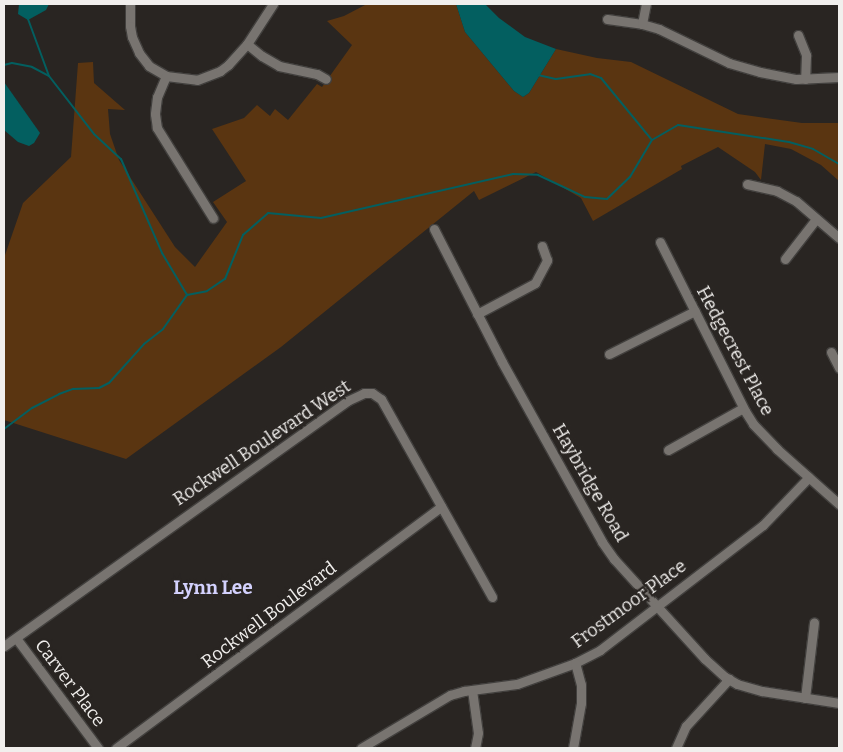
<!DOCTYPE html>
<style>
body{margin:0}
#map{position:relative;width:843px;height:752px;overflow:hidden;background:#292522;font-family:Bitter,serif}
div>[style]{position:absolute}
[style*='--x']{left:calc(var(--x)*1px);top:calc(var(--y)*1px);width:calc(var(--w)*1px);rotate:calc(var(--a)*1deg)}
.green>*{inset:0;background:#5a3511}
.water>*{inset:0;background:#035f60}
.stream>*{height:2px;margin:-1px;padding:0 1px;transform-origin:1px;border-radius:1px;background:#035f60}
.roads{filter:drop-shadow(1px 0 #42403e) drop-shadow(-1px 0 #42403e) drop-shadow(0 1px #42403e) drop-shadow(0 -1px #42403e)}
.street>*{height:9px;margin:-4.5px;padding:0 4.5px;transform-origin:4.5px;border-radius:4.5px;background:#787470}
span{translate:-50% -50%;white-space:nowrap;text-align:center;line-height:1.15;-webkit-text-stroke:4.5px #292522;paint-order:stroke}
.street-label{font-size:18px;color:#f1efed}
.neighbourhood-label{font-size:19px;color:#d3d1fd;font-weight:700}
.frame{position:absolute;inset:0;border:5px solid #f1efed;pointer-events:none}
</style>
<div id="map">
<div class="green">
<div style="clip-path:polygon(367px 4px,456px 4px,465px 32px,514px 91px,523px 97px,529px 93px,556px 49px,597px 58px,631px 62px,738px 114px,802px 123px,839px 123px,839px 181px,821px 165px,791px 149px,765px 144px,761px 180px,755px 172px,718px 147px,681px 166px,682px 169px,593px 221px,581px 198px,536px 172px,479px 200px,474px 191px,281px 347px,126px 459px,4px 420px,4px 258px,23px 203px,71px 157px,78px 63px,93px 62px,94px 83px,125px 110px,108px 109px,110px 134px,119px 160px,175px 247px,195px 267px,227px 222px,213px 202px,246px 181px,212px 129px,244px 118px,257px 105px,270px 116px,275px 109px,288px 120px,317px 84px,322px 87px,352px 45px,327px 21px,344px 16px)"></div>
</div>
<div class="water">
<div style="clip-path:polygon(19px 4px,49px 4px,46px 10px,28px 20px,18px 14px)"></div>
<div style="clip-path:polygon(456px 4px,485px 4px,499px 18px,525px 37px,556px 49px,529px 93px,523px 97px,514px 91px,465px 32px)"></div>
<div style="clip-path:polygon(4px 82px,40px 133px,34px 143px,29px 146px,18px 142px,4px 130px)"></div>
</div>
<div class="stream">
<div style="--x:28;--y:19;--w:61;--a:69.8"></div>
<div style="--x:49;--y:76;--w:73;--a:52.2"></div>
<div style="--x:94;--y:134;--w:37;--a:43"></div>
<div style="--x:121;--y:159;--w:103;--a:66.4"></div>
<div style="--x:162;--y:253;--w:49;--a:59.2"></div>
<div style="--x:4;--y:65;--w:8;--a:-14"></div>
<div style="--x:12;--y:63;--w:20;--a:11"></div>
<div style="--x:32;--y:67;--w:19;--a:28"></div>
<div style="--x:538;--y:75;--w:18;--a:13"></div>
<div style="--x:556;--y:79;--w:34;--a:-8"></div>
<div style="--x:590;--y:74;--w:12;--a:20"></div>
<div style="--x:601;--y:78;--w:80;--a:50.6"></div>
<div style="--x:4;--y:429;--w:35;--a:-37"></div>
<div style="--x:32;--y:408;--w:30;--a:-27"></div>
<div style="--x:59;--y:394;--w:15;--a:-20"></div>
<div style="--x:73;--y:389;--w:26;--a:-2"></div>
<div style="--x:99;--y:388;--w:11;--a:-27"></div>
<div style="--x:109;--y:383;--w:52;--a:-48.1"></div>
<div style="--x:144;--y:344;--w:24;--a:-38"></div>
<div style="--x:163;--y:329;--w:42;--a:-54.8"></div>
<div style="--x:187;--y:295;--w:20;--a:-11"></div>
<div style="--x:207;--y:291;--w:22;--a:-34"></div>
<div style="--x:225;--y:279;--w:48;--a:-67.8"></div>
<div style="--x:243;--y:235;--w:33;--a:-41"></div>
<div style="--x:268;--y:213;--w:53;--a:5.4"></div>
<div style="--x:321;--y:218;--w:197;--a:-12.9"></div>
<div style="--x:513;--y:174;--w:25;--a:2"></div>
<div style="--x:538;--y:175;--w:52;--a:25.1"></div>
<div style="--x:585;--y:197;--w:22;--a:5"></div>
<div style="--x:607;--y:199;--w:32;--a:-44"></div>
<div style="--x:630;--y:177;--w:43;--a:-59.3"></div>
<div style="--x:652;--y:140;--w:30;--a:-30"></div>
<div style="--x:678;--y:125;--w:112;--a:8.7"></div>
<div style="--x:789;--y:142;--w:25;--a:16"></div>
<div style="--x:813;--y:149;--w:30;--a:30"></div>
</div>
<div class="roads">
<div class="street">
<div style="--x:130;--y:4;--w:22;--a:90"></div>
<div style="--x:130;--y:26;--w:11;--a:80"></div>
<div style="--x:132;--y:37;--w:17;--a:66"></div>
<div style="--x:139;--y:53;--w:16;--a:52"></div>
<div style="--x:149;--y:66;--w:20;--a:30"></div>
<div style="--x:166;--y:76;--w:31;--a:7"></div>
<div style="--x:197;--y:80;--w:25;--a:-21"></div>
<div style="--x:220;--y:71;--w:10;--a:-37"></div>
<div style="--x:228;--y:65;--w:28;--a:-48"></div>
<div style="--x:247;--y:44;--w:48;--a:-57"></div>
<div style="--x:607;--y:19;--w:35;--a:8"></div>
<div style="--x:642;--y:24;--w:18;--a:16"></div>
<div style="--x:659;--y:29;--w:78;--a:25.9"></div>
<div style="--x:729;--y:63;--w:32;--a:16"></div>
<div style="--x:760;--y:72;--w:37;--a:11"></div>
<div style="--x:796;--y:79;--w:43;--a:-2.7"></div>
<div style="--x:642;--y:24;--w:20;--a:-79"></div>
<div style="--x:798;--y:35;--w:22;--a:68"></div>
<div style="--x:806;--y:55;--w:24;--a:92"></div>
<div style="--x:247;--y:44;--w:19;--a:39"></div>
<div style="--x:262;--y:56;--w:20;--a:30"></div>
<div style="--x:279;--y:66;--w:39;--a:12"></div>
<div style="--x:317;--y:74;--w:10;--a:29"></div>
<div style="--x:166;--y:76;--w:23;--a:113"></div>
<div style="--x:157;--y:97;--w:17;--a:97"></div>
<div style="--x:155;--y:114;--w:14;--a:82"></div>
<div style="--x:157;--y:128;--w:106;--a:58.1"></div>
<div style="--x:747;--y:184;--w:31;--a:13"></div>
<div style="--x:777;--y:191;--w:21;--a:28"></div>
<div style="--x:796;--y:201;--w:57;--a:40.7"></div>
<div style="--x:434;--y:229;--w:149;--a:62.9"></div>
<div style="--x:502;--y:362;--w:206;--a:60.9"></div>
<div style="--x:602;--y:542;--w:21;--a:55"></div>
<div style="--x:614;--y:559;--w:135;--a:47.7"></div>
<div style="--x:705;--y:659;--w:27;--a:42"></div>
<div style="--x:725;--y:677;--w:14;--a:30"></div>
<div style="--x:737;--y:684;--w:26;--a:16"></div>
<div style="--x:762;--y:691;--w:78;--a:8.9"></div>
<div style="--x:660;--y:242;--w:189;--a:63.3"></div>
<div style="--x:745;--y:411;--w:15;--a:58"></div>
<div style="--x:753;--y:424;--w:35;--a:46"></div>
<div style="--x:777;--y:449;--w:83;--a:41.6"></div>
<div style="--x:785;--y:259;--w:51;--a:-52.2"></div>
<div style="--x:477;--y:314;--w:66;--a:-28.1"></div>
<div style="--x:535;--y:283;--w:26;--a:-62"></div>
<div style="--x:547;--y:260;--w:15;--a:-110"></div>
<div style="--x:831;--y:352;--w:18;--a:63"></div>
<div style="--x:609;--y:354;--w:96;--a:-26.6"></div>
<div style="--x:668;--y:450;--w:86;--a:-29.2"></div>
<div style="--x:16;--y:638;--w:137;--a:53.3"></div>
<div style="--x:4;--y:646;--w:422;--a:-35.5"></div>
<div style="--x:347;--y:401;--w:19;--a:-25"></div>
<div style="--x:364;--y:393;--w:8;--a:0"></div>
<div style="--x:372;--y:393;--w:11;--a:34"></div>
<div style="--x:381;--y:399;--w:227;--a:60.7"></div>
<div style="--x:472;--y:690;--w:43;--a:82.1"></div>
<div style="--x:478;--y:733;--w:15;--a:101"></div>
<div style="--x:805;--y:698;--w:76;--a:-83.2"></div>
<div style="--x:116;--y:748;--w:405;--a:-36.6"></div>
<div style="--x:361;--y:748;--w:104;--a:-30.8"></div>
<div style="--x:450;--y:695;--w:15;--a:-16"></div>
<div style="--x:464;--y:691;--w:53;--a:-7.5"></div>
<div style="--x:517;--y:684;--w:62;--a:-19.9"></div>
<div style="--x:575;--y:663;--w:28;--a:-27"></div>
<div style="--x:600;--y:650;--w:205;--a:-37.5"></div>
<div style="--x:763;--y:525;--w:66;--a:-46.2"></div>
<div style="--x:573;--y:748;--w:46;--a:-79.9"></div>
<div style="--x:581;--y:703;--w:18;--a:-90"></div>
<div style="--x:581;--y:685;--w:23;--a:-105"></div>
<div style="--x:676;--y:748;--w:24;--a:-66"></div>
<div style="--x:686;--y:726;--w:64;--a:-47.5"></div>
</div>
</div>
<div class="street-label">
<span style="left:735px;top:351px;rotate:62deg">Hedgecrest Place</span>
<span style="left:262px;top:443px;rotate:-34deg">Rockwell Boulevard West</span>
<span style="left:590px;top:483px;rotate:60deg">Haybridge Road</span>
<span style="left:629px;top:604px;rotate:-36deg">Frostmoor Place</span>
<span style="left:269px;top:615px;rotate:-37deg">Rockwell Boulevard</span>
<span style="left:70px;top:683px;rotate:53deg">Carver Place</span>
</div>
<div class="neighbourhood-label">
<span style="left:213px;top:588px">Lynn Lee</span>
</div>
<div class="frame"></div>
</div>
